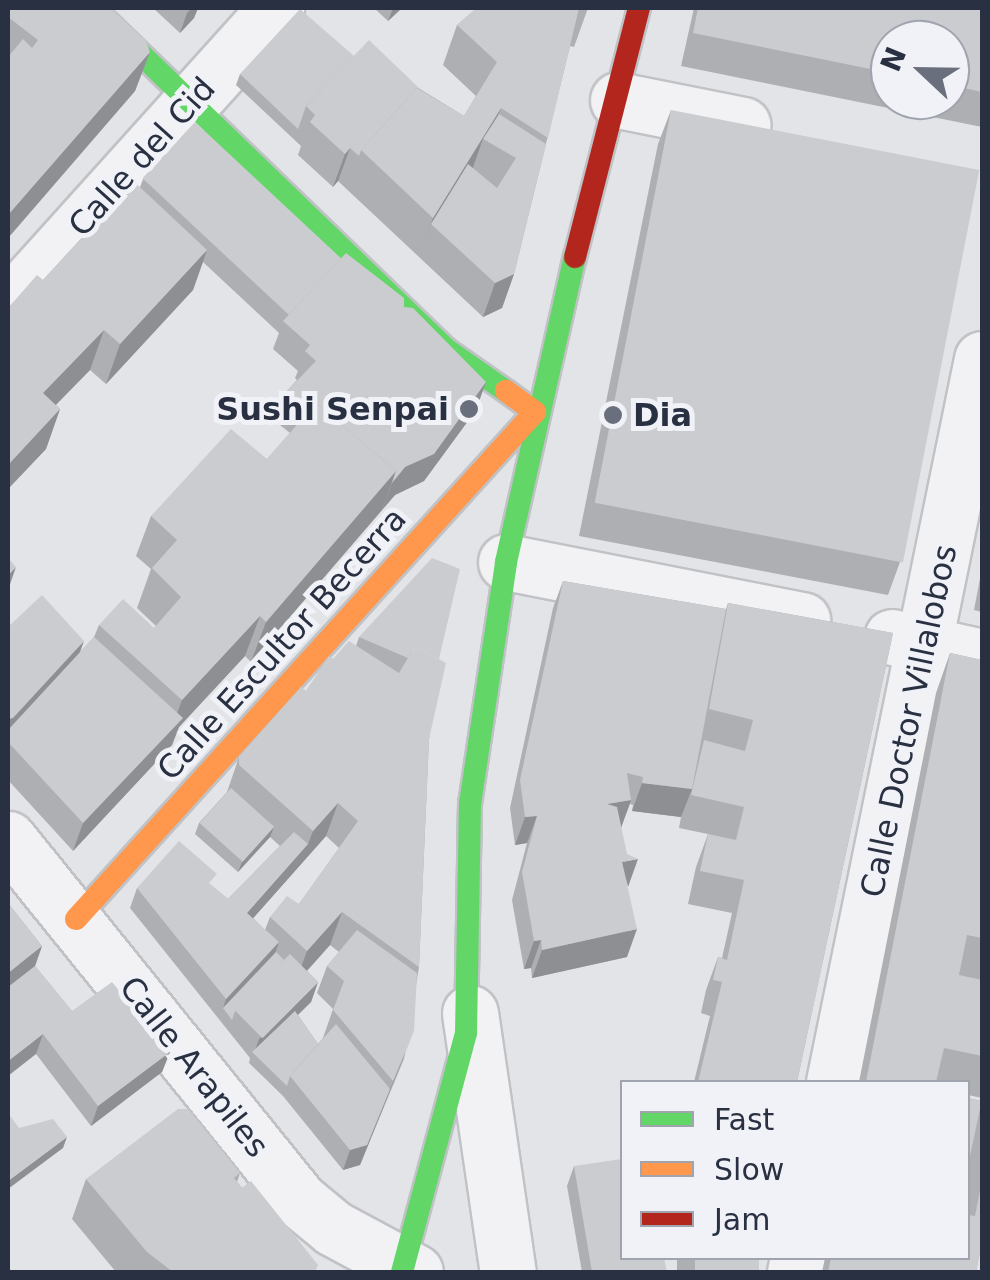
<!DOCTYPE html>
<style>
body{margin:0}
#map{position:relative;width:990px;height:1280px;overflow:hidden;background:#e2e4e8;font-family:"DejaVu Sans",sans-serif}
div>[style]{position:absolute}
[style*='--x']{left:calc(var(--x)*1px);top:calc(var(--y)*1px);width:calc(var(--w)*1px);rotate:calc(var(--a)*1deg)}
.roads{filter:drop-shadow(2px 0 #c0c2c6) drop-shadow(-2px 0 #c0c2c6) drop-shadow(0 2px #c0c2c6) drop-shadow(0 -2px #c0c2c6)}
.street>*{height:55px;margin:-27.5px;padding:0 27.5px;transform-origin:27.5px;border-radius:27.5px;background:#f2f2f4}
.fast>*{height:22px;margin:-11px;padding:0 11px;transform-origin:11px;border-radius:11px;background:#63d668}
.slow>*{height:22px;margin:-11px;padding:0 11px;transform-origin:11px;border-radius:11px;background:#ff974d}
.jam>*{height:22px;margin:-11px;padding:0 11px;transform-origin:11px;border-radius:11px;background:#b3261e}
.wall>*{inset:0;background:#aeafb3;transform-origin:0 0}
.shaded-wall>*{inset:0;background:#8d8f92}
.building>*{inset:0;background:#caccd0;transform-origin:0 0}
.dots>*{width:28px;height:28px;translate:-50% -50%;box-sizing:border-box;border:5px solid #f0f2f7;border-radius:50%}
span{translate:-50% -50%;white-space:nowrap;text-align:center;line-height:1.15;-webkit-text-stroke:10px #f0f2f7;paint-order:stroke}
.street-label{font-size:32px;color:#283042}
.poi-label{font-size:32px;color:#283042;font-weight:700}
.right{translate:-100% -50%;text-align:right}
.left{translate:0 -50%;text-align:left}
.frame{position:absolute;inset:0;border:10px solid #283042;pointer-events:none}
.legend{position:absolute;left:620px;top:1080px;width:350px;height:180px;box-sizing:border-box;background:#f0f2f7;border:2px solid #a0a4af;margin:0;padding:12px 18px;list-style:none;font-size:30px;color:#283042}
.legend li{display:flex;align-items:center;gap:20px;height:50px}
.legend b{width:50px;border:2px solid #a0a4af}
.north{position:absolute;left:870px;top:20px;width:100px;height:100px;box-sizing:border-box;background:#f0f2f7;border:2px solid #a0a4af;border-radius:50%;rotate:292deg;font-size:28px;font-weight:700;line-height:40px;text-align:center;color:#283042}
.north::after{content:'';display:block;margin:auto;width:35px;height:45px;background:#696f7c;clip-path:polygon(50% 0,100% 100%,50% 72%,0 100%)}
</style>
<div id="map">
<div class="roads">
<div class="street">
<div style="--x:618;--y:100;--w:127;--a:11.3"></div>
<div style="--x:8;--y:306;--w:401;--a:-48"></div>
<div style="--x:506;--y:562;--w:302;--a:11.1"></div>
<div style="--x:892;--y:637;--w:92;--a:12.5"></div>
<div style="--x:8;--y:839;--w:462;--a:51.1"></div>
<div style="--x:298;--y:1199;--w:45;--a:39.6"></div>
<div style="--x:333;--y:1228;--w:93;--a:28.2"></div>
<div style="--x:470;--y:1013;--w:262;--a:81.7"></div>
<div style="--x:834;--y:1082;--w:738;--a:-78.43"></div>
<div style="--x:795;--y:1272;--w:14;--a:-78"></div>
</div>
<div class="fast">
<div style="--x:93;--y:8;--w:491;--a:44"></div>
<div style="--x:446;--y:349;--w:73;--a:35"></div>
<div style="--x:402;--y:1272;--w:247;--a:-75"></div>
<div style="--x:466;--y:1033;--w:229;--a:-89"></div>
<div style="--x:470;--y:804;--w:245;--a:-81.5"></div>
<div style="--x:506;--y:562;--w:313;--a:-77.3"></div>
</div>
<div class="slow">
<div style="--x:76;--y:919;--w:684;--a:-47.84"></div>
<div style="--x:535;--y:412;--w:36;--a:-144"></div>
</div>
<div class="jam">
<div style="--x:575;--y:257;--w:257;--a:-75.6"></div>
</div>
</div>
<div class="wall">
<div style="clip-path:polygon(8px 8px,150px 52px,135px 91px,8px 238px)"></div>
<div style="clip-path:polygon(153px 8px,198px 8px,194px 18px,180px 33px)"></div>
<div style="clip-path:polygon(374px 8px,402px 8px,388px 21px)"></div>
<div style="clip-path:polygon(477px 8px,588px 8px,574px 47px,570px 46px,514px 274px,502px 308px,483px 317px,338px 181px,333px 187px,298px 155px,301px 146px,236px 85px,240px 74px,354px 56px,420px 89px,464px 116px,476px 96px,443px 65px,457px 25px)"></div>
<div style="clip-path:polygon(evenodd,694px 8px,982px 8px,982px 127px,681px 66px,694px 8px,890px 40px,950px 40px,950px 100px,890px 100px,890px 40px)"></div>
<div style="clip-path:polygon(671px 110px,900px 562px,888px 595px,579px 536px,658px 144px)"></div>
<div style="clip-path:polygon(143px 179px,341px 258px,404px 307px,476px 410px,424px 481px,395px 495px,251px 662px,245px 656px,179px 727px,172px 745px,73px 851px,8px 780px,8px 627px,80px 652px,94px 637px,99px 625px,154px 628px,156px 626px,137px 608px,151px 569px,136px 556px,151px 516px,267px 459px,290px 433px,275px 421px,285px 393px,297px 380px,295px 378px,298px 371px,273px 349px,279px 333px,203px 262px,193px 290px,106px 384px,90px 370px,56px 405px,60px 409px,46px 449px,8px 489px,8px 308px,43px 280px,88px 231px,96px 209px,140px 187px)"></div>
<div style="clip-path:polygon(982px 568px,982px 612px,974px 610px)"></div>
<div style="clip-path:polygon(563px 581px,726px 609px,728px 603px,893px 633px,797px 1082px,694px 1082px,710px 1016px,701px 1013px,706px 990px,718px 957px,722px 958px,732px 913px,688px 904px,696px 867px,708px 834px,679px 828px,681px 817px,632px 811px,633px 805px,630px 804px,621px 827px,627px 887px,627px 957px,532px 978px,531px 968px,524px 969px,512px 900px,527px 843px,515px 845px,510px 808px,553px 608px)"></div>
<div style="clip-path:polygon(evenodd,359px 637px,439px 659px,429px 739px,419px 967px,404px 1059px,360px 1165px,343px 1170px,283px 1096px,249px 1063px,250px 1058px,130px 908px,137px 888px,212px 886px,228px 899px,280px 846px,270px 837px,238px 872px,195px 834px,199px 823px,227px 792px,239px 757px,306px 691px,333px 659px,356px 646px,359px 637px,326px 836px,339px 848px,299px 904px,270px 917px,265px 930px,253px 918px,326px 836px,359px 637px,330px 945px,339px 952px,327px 966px,317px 993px,333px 1009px,323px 1038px,318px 1044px,298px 1015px,311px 1002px,318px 982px,307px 971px,330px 945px)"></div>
<div style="clip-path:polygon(950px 653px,982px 660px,982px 1098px,968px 1095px,968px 1082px,859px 1082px,936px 693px)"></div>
<div style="clip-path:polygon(8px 903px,42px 946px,35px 966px,72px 1011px,170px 1052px,162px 1072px,91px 1126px,36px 1054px)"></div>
<div style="clip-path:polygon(968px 1098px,982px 1101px,982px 1242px,976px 1272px,822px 1272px,825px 1258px,968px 1258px)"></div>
<div style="clip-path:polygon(574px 1166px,667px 1272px,582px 1272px,567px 1186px)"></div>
<div style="clip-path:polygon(240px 1173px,237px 1182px,316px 1272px,116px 1272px,72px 1219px,86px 1179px)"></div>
<div style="left:677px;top:1258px;width:82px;height:14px"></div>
</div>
<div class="shaded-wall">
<div style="clip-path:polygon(192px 8px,198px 8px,194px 18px,180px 33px,187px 13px)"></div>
<div style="clip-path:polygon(393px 8px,402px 8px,388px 21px)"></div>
<div style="clip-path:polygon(150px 52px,135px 91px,8px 238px,8px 215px)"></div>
<div style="clip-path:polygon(501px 108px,488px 142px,483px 139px,471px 173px,431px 224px,419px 257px,433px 218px)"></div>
<div style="clip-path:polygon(350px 148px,338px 181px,333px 187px,345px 154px)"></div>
<div style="clip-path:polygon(207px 250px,193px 290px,106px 384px,120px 344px)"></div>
<div style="clip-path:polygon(514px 274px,502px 308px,483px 317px,495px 283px)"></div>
<div style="clip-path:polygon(104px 330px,90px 370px,28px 433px,43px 393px)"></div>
<div style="clip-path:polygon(486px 382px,476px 410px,424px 481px,395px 495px,382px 510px,392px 483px,405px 467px)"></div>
<div style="clip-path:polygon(60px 409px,46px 449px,8px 489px,8px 465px)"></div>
<div style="clip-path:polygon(396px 471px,382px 510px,251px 662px,266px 622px)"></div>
<div style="clip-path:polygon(16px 567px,8px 590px,8px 575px)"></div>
<div style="clip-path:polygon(260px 616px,245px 656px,179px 727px,172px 745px,73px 851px,83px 823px,171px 730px,182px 700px)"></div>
<div style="clip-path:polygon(84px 641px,70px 680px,8px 742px,8px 719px)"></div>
<div style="clip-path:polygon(642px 783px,692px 789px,681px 817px,632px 811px)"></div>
<div style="clip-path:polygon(631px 800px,621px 828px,607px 804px)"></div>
<div style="clip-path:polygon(338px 803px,326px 836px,240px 933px,247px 913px,308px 844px,313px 831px)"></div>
<div style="clip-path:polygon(537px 816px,527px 843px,515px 845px,525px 817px)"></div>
<div style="clip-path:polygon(274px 827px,270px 837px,238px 872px,242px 862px)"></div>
<div style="clip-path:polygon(638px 859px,628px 887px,622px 862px)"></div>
<div style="clip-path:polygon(342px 912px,330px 945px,295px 984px,307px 951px)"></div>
<div style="clip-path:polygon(637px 929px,627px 957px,532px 978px,542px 950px)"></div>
<div style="clip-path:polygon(541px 940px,531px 968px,524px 969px,534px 941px)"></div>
<div style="clip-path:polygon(279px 942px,272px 962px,223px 1008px,226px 999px)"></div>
<div style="clip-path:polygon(42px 946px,28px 986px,8px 1001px,8px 973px)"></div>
<div style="clip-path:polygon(318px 982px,311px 1002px,256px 1055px,254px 1053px,259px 1039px)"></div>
<div style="clip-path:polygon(414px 1031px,360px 1165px,343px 1170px,350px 1150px,367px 1145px)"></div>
<div style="clip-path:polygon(43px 1034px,36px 1054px,8px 1076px,8px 1061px)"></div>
<div style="clip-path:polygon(170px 1052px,162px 1072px,91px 1126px,98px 1106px)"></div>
<div style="clip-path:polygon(67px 1137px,63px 1148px,8px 1189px,8px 1181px)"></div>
</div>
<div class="building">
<div style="clip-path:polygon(8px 8px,110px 8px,146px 41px,150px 52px,8px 215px,8px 57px,23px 39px,32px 48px,38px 40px,8px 17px)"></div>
<div style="clip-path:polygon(477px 8px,579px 8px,548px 138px,501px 108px,433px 218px,361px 150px,417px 88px,464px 116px,497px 62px,457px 25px)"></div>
<div style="clip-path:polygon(698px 8px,982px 8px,982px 92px,950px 85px,950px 40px,890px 40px,890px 73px,693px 33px)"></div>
<div style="clip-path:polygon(300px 9px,354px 56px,306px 106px,298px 129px,240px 74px)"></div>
<div style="clip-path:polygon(369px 40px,420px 89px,417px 88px,361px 150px,359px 156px,350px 148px,345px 154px,310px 122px,315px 115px,306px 106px)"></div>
<div style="left:671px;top:110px;width:314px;height:400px;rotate:11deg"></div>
<div style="clip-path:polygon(499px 114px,546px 144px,514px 274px,495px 283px,431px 224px,468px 164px,497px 188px,516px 158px,483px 139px)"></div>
<div style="left:195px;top:122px;width:200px;height:77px;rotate:43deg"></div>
<div style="clip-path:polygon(127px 175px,207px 250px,120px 344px,104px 330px,43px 393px,60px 409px,8px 465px,8px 320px,9px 318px,8px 317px,8px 308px,37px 275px,43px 280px,90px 229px,102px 215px,96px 209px)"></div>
<div style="clip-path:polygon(346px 253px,404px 298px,404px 307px,413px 308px,486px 382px,434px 454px,405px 467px,392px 483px,396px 471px,316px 403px,308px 412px,285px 393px,316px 361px,305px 351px,310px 345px,283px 321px)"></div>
<div style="clip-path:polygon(316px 403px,396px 471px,266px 622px,260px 616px,182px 700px,99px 625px,123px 599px,154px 628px,181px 597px,152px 568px,177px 540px,151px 516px,231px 429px,267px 459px)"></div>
<div style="clip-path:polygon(8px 558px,16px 567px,8px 575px)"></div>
<div style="clip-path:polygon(432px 558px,460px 569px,439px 659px,415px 646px,408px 658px,359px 637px)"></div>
<div style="clip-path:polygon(563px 581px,726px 609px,692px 789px,642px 783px,643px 777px,627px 773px,631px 800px,607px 804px,617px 807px,627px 854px,638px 859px,622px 862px,637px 929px,542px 950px,541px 940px,534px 941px,522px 872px,537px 816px,525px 817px,520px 780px)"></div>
<div style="clip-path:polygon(42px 595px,84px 641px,13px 718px,8px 719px,8px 627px)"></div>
<div style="clip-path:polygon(728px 603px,893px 633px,797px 1082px,698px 1082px,722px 982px,713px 980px,718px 957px,727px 960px,744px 880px,700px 871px,708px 834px,736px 840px,744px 807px,691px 795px,704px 740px,745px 751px,753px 720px,709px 709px)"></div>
<div style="clip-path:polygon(94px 637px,183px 718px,83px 823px,8px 742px,8px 730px)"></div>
<div style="clip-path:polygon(349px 641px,399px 673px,415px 646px,446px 663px,429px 739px,419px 967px,342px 912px,307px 951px,270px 917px,287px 896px,299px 904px,358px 821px,338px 803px,313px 831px,239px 765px,239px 757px,301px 687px,306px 691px,329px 656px,333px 659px)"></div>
<div style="clip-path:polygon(950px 653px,982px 660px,982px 853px,980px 864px,982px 865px,982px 938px,967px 935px,959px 975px,982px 980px,982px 1056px,944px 1048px,936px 1082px,866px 1082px)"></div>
<div style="left:231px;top:788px;width:58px;height:47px;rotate:42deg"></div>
<div style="clip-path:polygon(294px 832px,308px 844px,247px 913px,279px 942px,226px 999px,137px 888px,179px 841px,217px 874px,209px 883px,228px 899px)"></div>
<div style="clip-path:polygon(8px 903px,42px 946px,8px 973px)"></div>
<div style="clip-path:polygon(357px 930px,417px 973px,414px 1031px,393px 1081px,333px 1010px,344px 981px,327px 966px)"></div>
<div style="clip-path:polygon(276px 952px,284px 960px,235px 1011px,232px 1020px,223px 1008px)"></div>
<div style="left:290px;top:954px;width:40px;height:79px;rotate:45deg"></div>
<div style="clip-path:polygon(35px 966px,72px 1011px,112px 982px,170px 1052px,98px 1106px,43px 1034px,8px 1061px,8px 987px)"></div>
<div style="clip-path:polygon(295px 1011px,318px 1044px,290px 1076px,287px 1086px,252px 1052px)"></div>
<div style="clip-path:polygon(336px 1024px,390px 1089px,367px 1145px,350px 1150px,290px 1076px)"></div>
<div style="left:968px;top:1098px;width:14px;height:76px;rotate:12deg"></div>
<div style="clip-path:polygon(178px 1109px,188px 1109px,240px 1173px,234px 1178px,242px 1188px,251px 1181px,318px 1265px,315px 1272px,173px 1272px,147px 1252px,86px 1179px)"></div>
<div style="clip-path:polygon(8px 1113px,19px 1128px,53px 1119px,67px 1137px,8px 1181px)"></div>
<div style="clip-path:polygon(622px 1159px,622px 1258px,664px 1258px,667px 1272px,592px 1272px,574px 1166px)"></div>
<div style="clip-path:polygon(982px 1180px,982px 1242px,976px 1272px,828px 1272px,831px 1258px,968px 1258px,968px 1215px,975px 1216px)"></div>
<div style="left:695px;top:1258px;width:64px;height:14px"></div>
</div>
<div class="dots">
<div style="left:469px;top:409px;background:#696f7c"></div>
<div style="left:613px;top:415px;background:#696f7c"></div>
</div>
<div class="street-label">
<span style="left:142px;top:157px;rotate:-48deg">Calle del Cid</span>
<span style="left:282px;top:644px;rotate:-48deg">Calle Escultor Becerra</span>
<span style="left:909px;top:721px;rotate:-78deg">Calle Doctor Villalobos</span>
<span style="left:194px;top:1067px;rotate:52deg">Calle Arapiles</span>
</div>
<div class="poi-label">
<span class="right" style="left:449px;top:409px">Sushi Senpai</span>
<span class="left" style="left:633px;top:415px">Dia</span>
</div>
<div class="frame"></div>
<ul class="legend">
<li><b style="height:12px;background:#63d668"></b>Fast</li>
<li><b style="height:12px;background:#ff974d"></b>Slow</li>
<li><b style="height:12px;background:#b3261e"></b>Jam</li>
</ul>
<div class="north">N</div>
</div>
